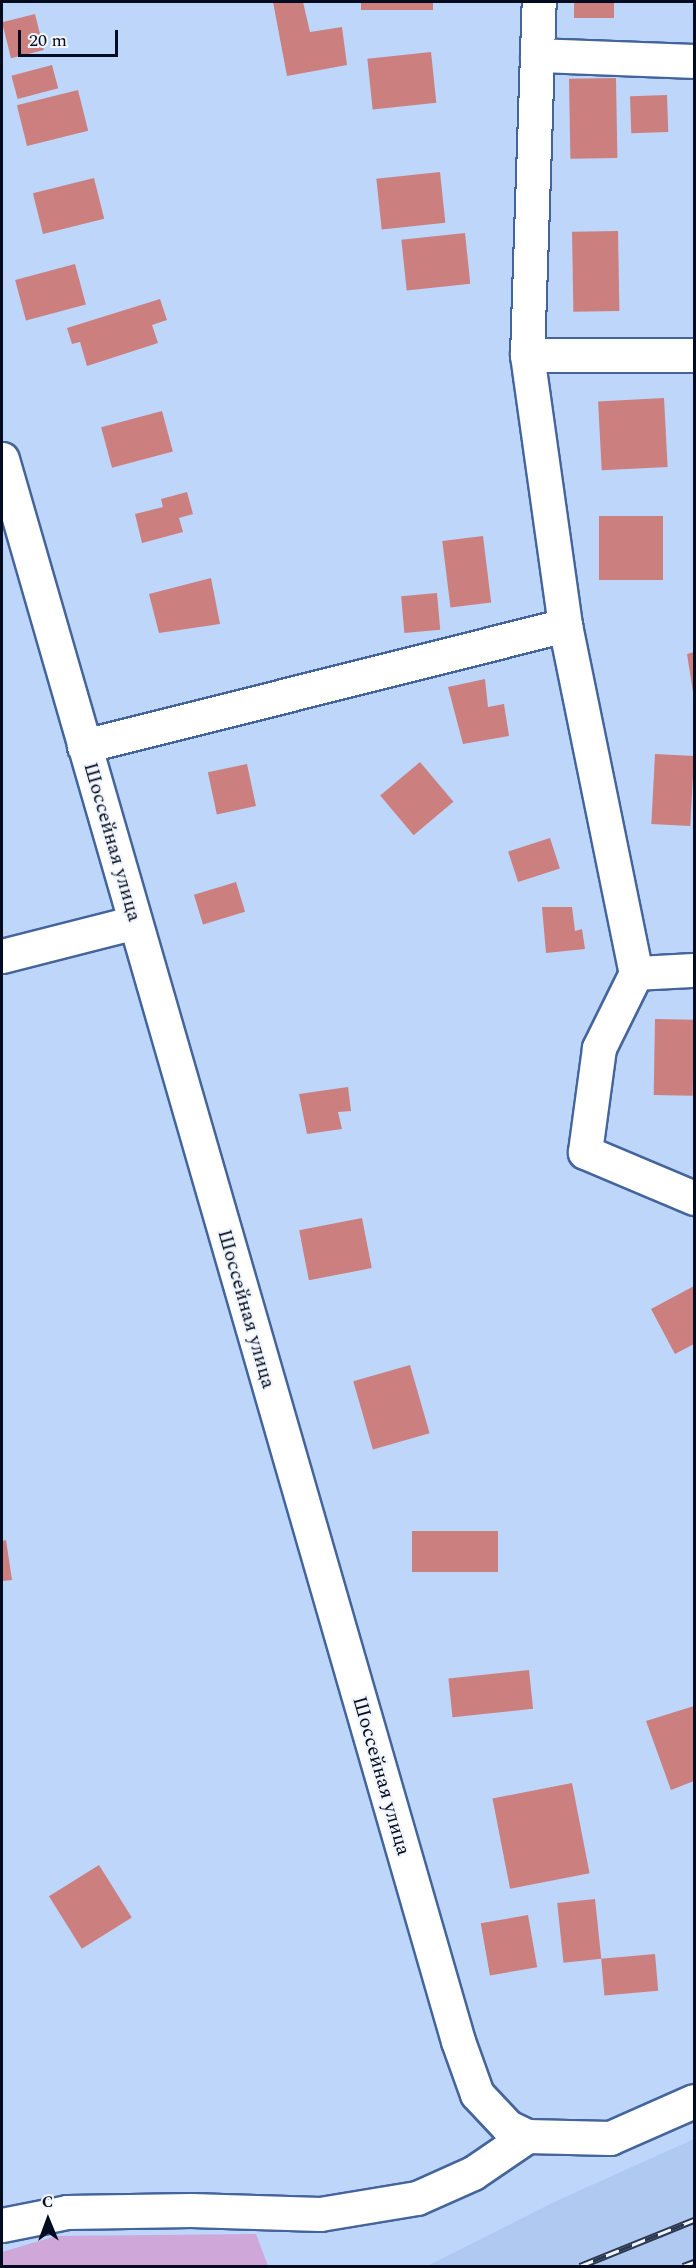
<!DOCTYPE html>
<meta charset="utf-8">
<style>
body{margin:0}
#map{position:relative;width:696px;height:2268px;overflow:hidden;background:#bfd6fb;font-family:Spectral,serif}
div>[style]{position:absolute}
[style*='--x']{left:calc(var(--x)*1px);top:calc(var(--y)*1px);width:calc(var(--w)*1px);rotate:calc(var(--a)*1deg)}
.built>*{inset:0;background:#b0c9f1}
.green>*{inset:0;background:#cfa7d8}
.building>*{inset:0;background:#cb7f7f;transform-origin:0 0}
.roads{filter:drop-shadow(2px 0 #44659b) drop-shadow(-2px 0 #44659b) drop-shadow(0 2px #44659b) drop-shadow(0 -2px #44659b)}
.minor>*{height:33px;margin:-16.5px;padding:0 16.5px;transform-origin:16.5px;border-radius:16.5px;background:#fff}
.rail>*{height:7px;margin-top:-3.5px;transform-origin:0;background:repeating-linear-gradient(90deg,#f2f6fc 0 14px,#2b3750 0 28px);box-sizing:border-box;border-block:2px solid #2b3750}
span{translate:-50% -50%;white-space:nowrap;text-align:center;line-height:1.15;-webkit-text-stroke:4.5px #f2f6fc;paint-order:stroke}
.street-label{font-size:20px;color:#020b20}
.frame{position:absolute;inset:0;border:3px solid #020b20;pointer-events:none}
.north{position:absolute;left:18px;top:2190px;width:60px;height:60px;-webkit-text-stroke:4px #f2f6fc;paint-order:stroke;rotate:359deg;font-size:16px;font-weight:700;line-height:24px;text-align:center;color:#020b20}
.north::after{content:'';display:block;margin:auto;width:21px;height:27px;background:#020b20;clip-path:polygon(50% 0,100% 100%,50% 72%,0 100%)}
.scale{position:absolute;left:18px;top:30px;width:100px;height:27px;box-sizing:border-box;border:3px solid #020b20;border-top:0;padding-left:8px;font-size:18px;line-height:21px;white-space:nowrap;color:#020b20;-webkit-text-stroke:4px #f2f6fc;paint-order:stroke}
</style>
<div id="map">
<div class="built">
<div style="clip-path:polygon(694px 2139px,694px 2266px,427px 2266px,554px 2202px)"></div>
</div>
<div class="green">
<div style="clip-path:polygon(256px 2234px,268px 2266px,2px 2266px,2px 2252px,56px 2236px)"></div>
</div>
<div class="building">
<div style="clip-path:polygon(273px 2px,303px 2px,310px 32px,342px 27px,347px 65px,287px 76px)"></div>
<div style="left:361px;top:2px;width:72px;height:8px"></div>
<div style="left:574px;top:2px;width:40px;height:16px"></div>
<div style="left:35px;top:14px;width:37px;height:34px;rotate:76deg"></div>
<div style="left:431px;top:52px;width:51px;height:64px;rotate:84deg"></div>
<div style="left:52px;top:65px;width:24px;height:42px;rotate:75deg"></div>
<div style="left:616px;top:78px;width:80px;height:47px;rotate:89deg"></div>
<div style="left:78px;top:90px;width:42px;height:63px;rotate:76deg"></div>
<div style="left:667px;top:95px;width:37px;height:37px;rotate:88deg"></div>
<div style="left:440px;top:172px;width:51px;height:64px;rotate:84deg"></div>
<div style="left:94px;top:178px;width:42px;height:63px;rotate:76deg"></div>
<div style="left:618px;top:231px;width:80px;height:46px;rotate:89deg"></div>
<div style="left:465px;top:233px;width:51px;height:64px;rotate:84deg"></div>
<div style="left:75px;top:264px;width:42px;height:62px;rotate:75deg"></div>
<div style="clip-path:polygon(160px 299px,167px 320px,152px 325px,158px 343px,87px 366px,80px 342px,72px 344px,67px 328px)"></div>
<div style="left:664px;top:398px;width:69px;height:66px;rotate:87deg"></div>
<div style="left:162px;top:411px;width:42px;height:63px;rotate:75deg"></div>
<div style="clip-path:polygon(187px 492px,193px 514px,179px 518px,183px 532px,142px 543px,135px 514px,163px 507px,161px 499px)"></div>
<div style="left:599px;top:516px;width:64px;height:64px"></div>
<div style="left:483px;top:536px;width:67px;height:41px;rotate:83deg"></div>
<div style="clip-path:polygon(211px 578px,220px 624px,159px 633px,149px 594px)"></div>
<div style="left:437px;top:593px;width:37px;height:36px;rotate:85deg"></div>
<div style="clip-path:polygon(694px 652px,694px 692px,693px 692px,687px 654px)"></div>
<div style="clip-path:polygon(485px 679px,488px 707px,504px 704px,509px 736px,463px 744px,448px 687px)"></div>
<div style="left:655px;top:754px;width:39px;height:70px;rotate:3deg"></div>
<div style="left:420px;top:762px;width:52px;height:52px;rotate:50deg"></div>
<div style="left:247px;top:764px;width:43px;height:40px;rotate:78deg"></div>
<div style="left:550px;top:838px;width:32px;height:44px;rotate:72deg"></div>
<div style="left:236px;top:882px;width:31px;height:44px;rotate:73deg"></div>
<div style="clip-path:polygon(542px 907px,572px 907px,575px 931px,582px 929px,585px 949px,546px 953px)"></div>
<div style="left:655px;top:1019px;width:39px;height:76px;rotate:1deg"></div>
<div style="clip-path:polygon(348px 1087px,351px 1111px,338px 1112px,342px 1129px,307px 1134px,299px 1094px)"></div>
<div style="left:362px;top:1218px;width:51px;height:64px;rotate:79deg"></div>
<div style="clip-path:polygon(694px 1286px,694px 1344px,675px 1354px,651px 1309px)"></div>
<div style="left:410px;top:1365px;width:71px;height:59px;rotate:74deg"></div>
<div style="left:498px;top:1531px;width:41px;height:86px;rotate:90deg"></div>
<div style="clip-path:polygon(6px 1540px,12px 1580px,2px 1581px,2px 1541px)"></div>
<div style="left:529px;top:1670px;width:39px;height:81px;rotate:84deg"></div>
<div style="clip-path:polygon(694px 1706px,694px 1781px,671px 1790px,646px 1721px)"></div>
<div style="left:572px;top:1783px;width:92px;height:81px;rotate:79deg"></div>
<div style="left:99px;top:1865px;width:62px;height:59px;rotate:58deg"></div>
<div style="left:595px;top:1899px;width:60px;height:38px;rotate:84deg"></div>
<div style="left:528px;top:1915px;width:53px;height:48px;rotate:80deg"></div>
<div style="left:655px;top:1954px;width:37px;height:54px;rotate:85deg"></div>
</div>
<div class="roads">
<div class="minor">
<div style="--x:537;--y:55;--w:157;--a:2.2"></div>
<div style="--x:527;--y:355;--w:353;--a:-88.1"></div>
<div style="--x:2;--y:459;--w:1646;--a:73.92"></div>
<div style="--x:458;--y:2041;--w:56;--a:70.3"></div>
<div style="--x:477;--y:2094;--w:45;--a:46.8"></div>
<div style="--x:508;--y:2127;--w:21;--a:25"></div>
<div style="--x:527;--y:2136;--w:83;--a:1.4"></div>
<div style="--x:610;--y:2138;--w:92;--a:-23.8"></div>
<div style="--x:565;--y:625;--w:355;--a:78.5"></div>
<div style="--x:636;--y:973;--w:84;--a:116.3"></div>
<div style="--x:599;--y:1048;--w:105;--a:97.7"></div>
<div style="--x:585;--y:1152;--w:118;--a:22.9"></div>
<div style="--x:84;--y:746;--w:496;--a:-14.1"></div>
<div style="--x:565;--y:625;--w:273;--a:-98"></div>
<div style="--x:527;--y:355;--w:167;--a:0"></div>
<div style="--x:2;--y:956;--w:137;--a:-14.3"></div>
<div style="--x:636;--y:973;--w:58;--a:-3"></div>
<div style="--x:2;--y:2225;--w:66;--a:-11.3"></div>
<div style="--x:67;--y:2212;--w:124;--a:-0.9"></div>
<div style="--x:191;--y:2210;--w:129;--a:1.8"></div>
<div style="--x:320;--y:2214;--w:98;--a:-9.4"></div>
<div style="--x:417;--y:2198;--w:61;--a:-24.1"></div>
<div style="--x:473;--y:2173;--w:65;--a:-34.4"></div>
</div>
</div>
<div class="rail">
<div style="--x:580;--y:2266;--w:123;--a:-22"></div>
<div style="--x:683;--y:2266;--w:12;--a:-20"></div>
</div>
<div class="street-label">
<span style="left:112px;top:842px;rotate:74deg">Шоссейная улица</span>
<span style="left:246px;top:1309px;rotate:74deg">Шоссейная улица</span>
<span style="left:381px;top:1776px;rotate:74deg">Шоссейная улица</span>
</div>
<div class="frame"></div>
<div class="north">С</div>
<div class="scale">20 m</div>
</div>
